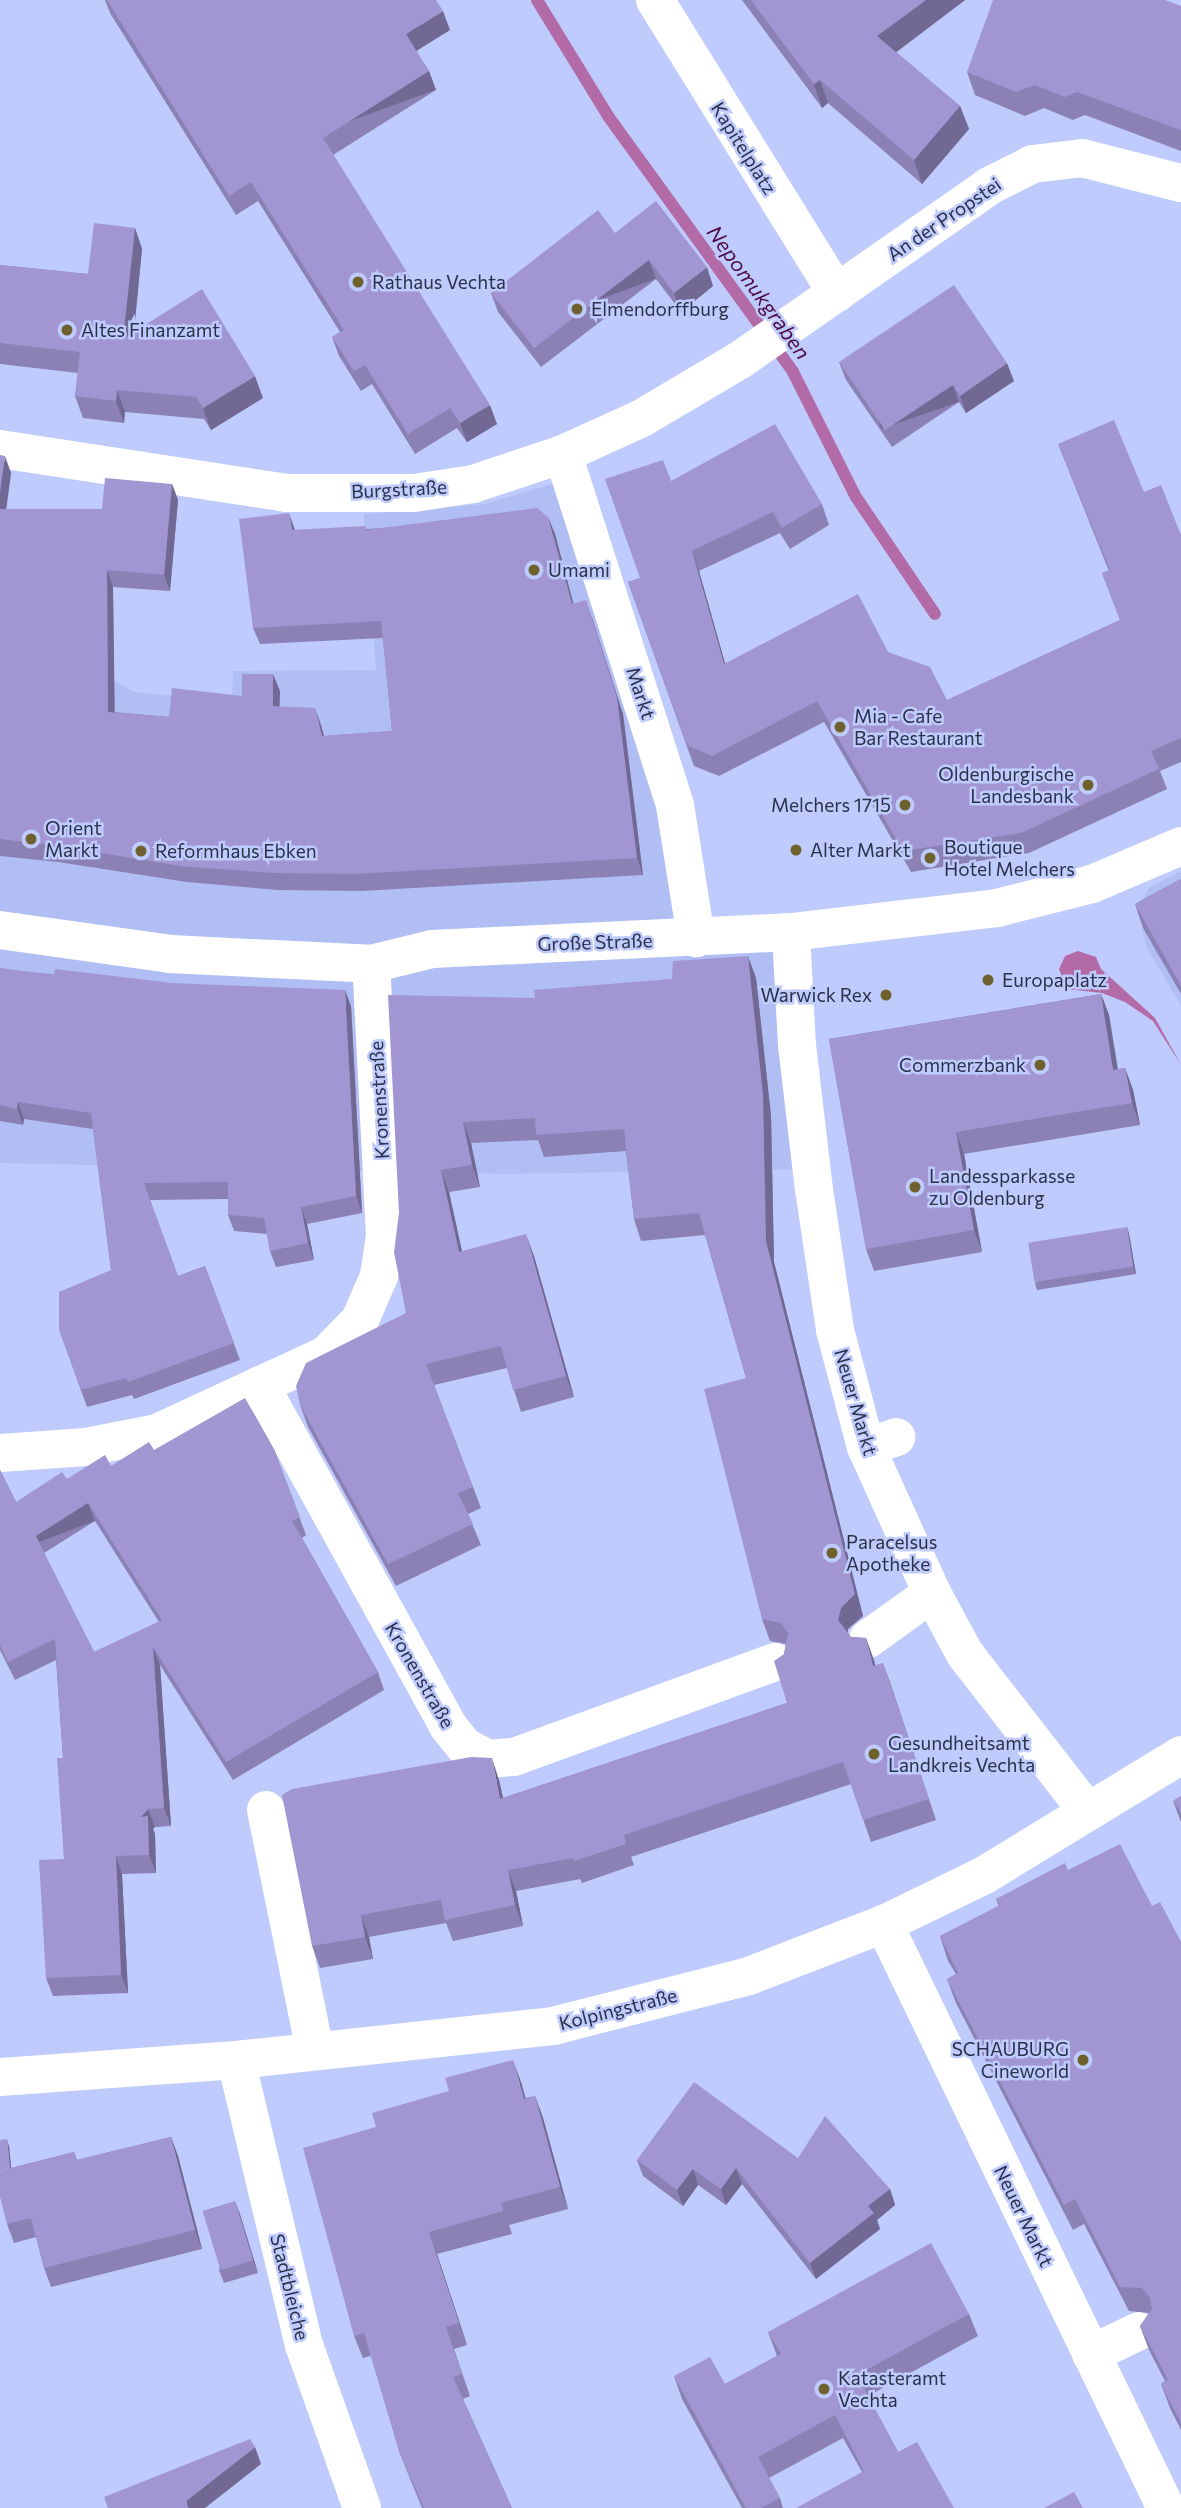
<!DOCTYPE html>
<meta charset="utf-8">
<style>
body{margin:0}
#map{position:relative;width:1181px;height:2508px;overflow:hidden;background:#becbfc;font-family:Commissioner,sans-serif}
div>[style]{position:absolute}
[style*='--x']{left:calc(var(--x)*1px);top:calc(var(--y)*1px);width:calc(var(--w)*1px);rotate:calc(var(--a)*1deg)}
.built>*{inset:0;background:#b0bef4}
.water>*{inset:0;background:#b26ba6}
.stream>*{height:12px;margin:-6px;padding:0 6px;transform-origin:6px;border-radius:6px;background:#b26ba6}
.minor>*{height:38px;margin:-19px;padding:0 19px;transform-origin:19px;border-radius:19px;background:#fff}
.wall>*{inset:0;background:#8b81b5}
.shaded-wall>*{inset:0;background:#716993;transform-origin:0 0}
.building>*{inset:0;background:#a296d2;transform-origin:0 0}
.dots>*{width:19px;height:19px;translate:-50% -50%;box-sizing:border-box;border:4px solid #becbfc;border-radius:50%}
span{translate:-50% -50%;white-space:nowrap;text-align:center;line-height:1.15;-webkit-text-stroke:5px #becbfc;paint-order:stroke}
.street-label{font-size:19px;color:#2b3149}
.poi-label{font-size:19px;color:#2b3149}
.left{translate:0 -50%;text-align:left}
.right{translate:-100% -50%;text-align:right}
.water-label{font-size:21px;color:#4e0b46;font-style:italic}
</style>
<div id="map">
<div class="built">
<div style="clip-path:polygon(562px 481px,665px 803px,693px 945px,774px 944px,804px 1169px,501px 1174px,0 1163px,0 620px,18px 622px,134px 692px,232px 702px,233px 671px,376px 670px,364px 514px,485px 504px)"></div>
<div style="clip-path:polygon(1181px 871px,1181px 1006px,1146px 946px,1142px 928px,1143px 899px,1149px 888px)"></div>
</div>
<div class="water">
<div style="clip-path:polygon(1078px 951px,1096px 957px,1101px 969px,1155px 1018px,1181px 1065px,1153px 1021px,1125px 1002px,1102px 993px,1067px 989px,1059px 969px,1065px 956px)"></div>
</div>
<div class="stream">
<div style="--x:537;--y:0;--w:136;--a:58.5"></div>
<div style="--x:608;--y:116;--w:316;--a:54.1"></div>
<div style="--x:793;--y:372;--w:140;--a:63.3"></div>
<div style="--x:856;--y:497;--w:141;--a:56"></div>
</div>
<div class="minor">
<div style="--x:655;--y:0;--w:345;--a:58.2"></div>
<div style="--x:0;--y:449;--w:289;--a:8.7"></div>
<div style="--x:286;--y:493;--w:128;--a:0"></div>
<div style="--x:414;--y:493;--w:60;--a:-8.7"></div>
<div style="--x:473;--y:484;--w:95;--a:-18.4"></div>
<div style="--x:563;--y:454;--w:87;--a:-24.5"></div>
<div style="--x:642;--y:418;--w:114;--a:-30.6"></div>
<div style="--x:740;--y:360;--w:304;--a:-34.9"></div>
<div style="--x:989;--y:186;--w:49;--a:-26.6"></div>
<div style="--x:1033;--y:164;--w:49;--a:-7"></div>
<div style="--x:1082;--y:158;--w:102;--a:14.2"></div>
<div style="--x:563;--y:454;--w:368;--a:72.3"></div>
<div style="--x:675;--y:805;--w:135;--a:81"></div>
<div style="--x:0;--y:930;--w:172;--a:8"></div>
<div style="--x:170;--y:954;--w:201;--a:2.8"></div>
<div style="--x:371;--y:964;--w:63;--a:-13.8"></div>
<div style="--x:432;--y:949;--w:359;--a:-2.7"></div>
<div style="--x:791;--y:932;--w:207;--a:-6.6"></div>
<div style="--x:997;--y:908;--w:98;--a:-14.2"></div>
<div style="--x:1092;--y:884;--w:97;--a:-23.1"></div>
<div style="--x:791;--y:932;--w:113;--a:87"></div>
<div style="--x:797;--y:1045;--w:145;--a:83.3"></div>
<div style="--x:814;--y:1189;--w:143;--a:81.5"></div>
<div style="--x:835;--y:1330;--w:121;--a:75.2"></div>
<div style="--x:866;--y:1447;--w:160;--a:65.7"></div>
<div style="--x:932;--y:1593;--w:69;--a:61.6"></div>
<div style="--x:965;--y:1654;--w:200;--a:52.1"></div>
<div style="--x:260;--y:1385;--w:389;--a:61.1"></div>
<div style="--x:448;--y:1726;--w:27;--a:51"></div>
<div style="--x:465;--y:1747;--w:27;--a:27"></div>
<div style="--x:489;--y:1759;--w:25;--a:-5"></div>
<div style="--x:514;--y:1757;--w:278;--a:-20"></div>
<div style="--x:866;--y:1447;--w:32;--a:-18"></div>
<div style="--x:0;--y:1453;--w:86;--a:-4"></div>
<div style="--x:86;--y:1447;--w:72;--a:-11.2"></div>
<div style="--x:157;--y:1433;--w:186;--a:-24.8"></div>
<div style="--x:326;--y:1355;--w:49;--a:-45.8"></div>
<div style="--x:360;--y:1320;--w:48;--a:-66.6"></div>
<div style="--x:379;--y:1276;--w:40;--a:-81.5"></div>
<div style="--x:385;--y:1236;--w:272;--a:-92.9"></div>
<div style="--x:868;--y:1639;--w:79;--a:-35.7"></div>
<div style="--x:266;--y:1810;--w:246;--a:78.5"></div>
<div style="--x:884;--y:1924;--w:649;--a:64.23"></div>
<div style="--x:236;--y:2060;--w:293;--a:76.6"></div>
<div style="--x:304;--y:2345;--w:173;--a:70.4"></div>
<div style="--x:0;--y:2077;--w:237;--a:-4.1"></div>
<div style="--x:236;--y:2060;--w:319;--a:-6.1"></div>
<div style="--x:553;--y:2026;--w:202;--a:-14.3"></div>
<div style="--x:749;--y:1976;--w:145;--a:-21.1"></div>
<div style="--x:884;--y:1924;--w:110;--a:-25.9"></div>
<div style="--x:983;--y:1876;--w:232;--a:-31.4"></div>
<div style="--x:1091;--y:2354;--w:53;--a:-25.6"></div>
</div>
<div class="wall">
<div style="clip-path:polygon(105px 0,239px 0,450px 30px,416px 51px,429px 71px,436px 90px,333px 155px,497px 424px,467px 442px,457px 428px,415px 454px,372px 384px,361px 391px,339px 356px,332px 337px,340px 332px,258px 201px,236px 215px,110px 13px)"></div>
<div style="clip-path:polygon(742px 0,965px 0,896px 52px,960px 106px,969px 129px,922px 184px,828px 103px,822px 108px)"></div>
<div style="clip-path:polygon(1181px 6px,1181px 151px,1085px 115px,1073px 120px,1044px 108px,1025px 116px,975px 95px,967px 72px)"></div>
<div style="clip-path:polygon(135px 228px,142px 249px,134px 332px,263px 398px,211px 430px,204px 419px,125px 412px,124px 423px,83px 418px,75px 396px,78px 373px,0 364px,0 265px,88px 274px)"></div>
<div style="clip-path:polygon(615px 233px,713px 286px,681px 312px,656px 279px,541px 367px,498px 312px,491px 293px)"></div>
<div style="clip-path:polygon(839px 362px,1014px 381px,966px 413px,959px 402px,892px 447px,846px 380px)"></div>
<div style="clip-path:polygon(1058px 444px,1144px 492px,1181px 535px,1181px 762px,1160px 771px,1167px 789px,1029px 853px,911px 872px,824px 722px,719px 776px,694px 766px,628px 582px,640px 578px,671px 481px,822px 504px,829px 525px,790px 549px,780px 533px,699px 571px,725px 663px,888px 652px,947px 700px,1120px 620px,1102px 573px,1109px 571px)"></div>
<div style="clip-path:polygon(0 455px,11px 473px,6px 509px,102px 509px,172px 484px,178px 500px,170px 591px,113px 587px,114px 712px,169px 717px,242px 696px,280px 691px,279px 706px,321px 725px,324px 736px,392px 731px,383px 638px,260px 644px,253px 628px,295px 530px,367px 529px,548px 517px,555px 534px,573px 604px,592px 617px,623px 714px,643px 875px,361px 891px,278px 890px,187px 882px,58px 862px,0 856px)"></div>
<div style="clip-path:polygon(1181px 879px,1181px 994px,1143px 928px,1135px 904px)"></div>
<div style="clip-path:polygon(0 968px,11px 970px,351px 1006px,362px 1213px,307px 1224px,314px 1260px,276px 1267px,270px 1251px,267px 1234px,234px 1231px,228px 1215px,228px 1199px,150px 1200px,178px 1276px,205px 1266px,240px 1360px,134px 1399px,132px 1395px,87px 1407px,59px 1329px,111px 1270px,93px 1129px,24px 1119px,23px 1125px,0 1121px)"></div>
<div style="clip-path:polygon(756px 978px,771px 1116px,774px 1262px,863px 1616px,848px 1629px,848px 1633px,851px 1637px,866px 1638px,875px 1666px,883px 1663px,936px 1820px,871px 1842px,851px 1784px,631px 1857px,634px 1865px,582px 1883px,580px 1879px,516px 1891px,523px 1926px,453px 1941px,446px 1923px,369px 1937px,373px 1959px,320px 1968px,312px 1946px,499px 1780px,503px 1798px,787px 1703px,784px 1654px,786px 1644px,770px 1641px,762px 1619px,746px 1378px,705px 1235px,641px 1241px,634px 1219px,626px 1151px,544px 1157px,538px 1140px,471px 1143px,480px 1187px,449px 1192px,462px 1252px,534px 1256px,574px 1397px,521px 1412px,507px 1368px,434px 1385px,481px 1508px,468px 1514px,481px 1545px,396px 1586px,308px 1427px,300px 1405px,406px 1313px,399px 1213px,535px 998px)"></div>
<div style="clip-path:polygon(1101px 994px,1109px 1015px,1118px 1069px,1125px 1068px,1133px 1090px,1140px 1125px,964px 1154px,982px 1252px,874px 1271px,866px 1249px,829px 1039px)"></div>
<div style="clip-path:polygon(1127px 1227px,1129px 1234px,1136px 1274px,1037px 1290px,1035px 1283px)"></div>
<div style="clip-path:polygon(evenodd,274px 1449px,306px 1535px,302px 1538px,378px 1672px,384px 1690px,233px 1780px,160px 1665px,171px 1826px,155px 1827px,153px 1829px,155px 1834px,156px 1873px,122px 1874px,128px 1993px,53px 1996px,46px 1978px,64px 1859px,63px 1758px,56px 1660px,15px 1680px,0 1650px,0 1470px,16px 1502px,67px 1479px,111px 1466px,154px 1450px,274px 1449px,95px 1521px,159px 1622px,94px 1652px,44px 1553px,95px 1521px)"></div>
<div style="clip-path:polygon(1181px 1796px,1181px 1822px,1173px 1801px)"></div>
<div style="clip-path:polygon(1068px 1870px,1152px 1906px,1181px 1942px,1181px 2430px,1170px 2408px,1161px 2384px,1165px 2381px,1149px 2350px,1140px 2326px,1149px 2313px,1129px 2311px,1084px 2224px,1073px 2230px,956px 2003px,947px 1979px,956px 1974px,948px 1961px,940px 1936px,999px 1906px,996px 1899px)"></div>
<div style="clip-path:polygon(521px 2082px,525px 2098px,535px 2096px,543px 2118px,568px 2209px,509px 2225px,512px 2234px,437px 2254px,467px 2345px,454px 2349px,470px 2396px,463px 2399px,512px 2508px,422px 2508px,400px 2454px,371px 2356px,363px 2358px,354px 2336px)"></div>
<div style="clip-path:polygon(171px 2137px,178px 2156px,202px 2249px,51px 2287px,44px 2268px,36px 2237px,14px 2243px,7px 2224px,9px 2146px,11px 2168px,74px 2152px,77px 2160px)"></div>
<div style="clip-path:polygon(798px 2158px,890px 2189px,895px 2205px,877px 2220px,880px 2229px,816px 2279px,742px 2184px,726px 2205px,698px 2185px,683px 2206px,643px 2176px,637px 2160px)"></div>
<div style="clip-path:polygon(235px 2201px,258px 2273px,224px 2283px,219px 2270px)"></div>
<div style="clip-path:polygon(969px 2314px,978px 2336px,868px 2396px,898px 2452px,862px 2472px,843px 2438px,769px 2478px,780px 2498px,783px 2508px,742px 2508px,682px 2399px,674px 2376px,725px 2384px,777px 2356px,768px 2332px)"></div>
</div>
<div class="shaded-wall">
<div style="clip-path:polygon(926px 0,965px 0,886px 60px,877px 36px)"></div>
<div style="clip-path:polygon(443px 11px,450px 30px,413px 53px,406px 34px)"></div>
<div style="left:429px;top:71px;width:20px;height:125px;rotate:70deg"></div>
<div style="clip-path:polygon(820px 80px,828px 103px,822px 108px,814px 84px)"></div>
<div style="clip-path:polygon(960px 106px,969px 129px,922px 184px,914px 160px)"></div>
<div style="clip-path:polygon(135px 228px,142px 249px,131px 360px,123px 339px)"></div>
<div style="left:649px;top:260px;width:20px;height:145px;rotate:70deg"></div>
<div style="clip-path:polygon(707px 267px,713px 286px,681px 312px,674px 293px)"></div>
<div style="clip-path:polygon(1007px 363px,1014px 381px,966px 413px,960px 396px)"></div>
<div style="clip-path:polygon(255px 376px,263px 398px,211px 430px,203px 408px)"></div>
<div style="left:953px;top:385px;width:18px;height:82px;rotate:71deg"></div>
<div style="clip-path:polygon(117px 390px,125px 412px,124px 423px,116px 401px)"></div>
<div style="clip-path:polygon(490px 405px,497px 424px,467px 442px,460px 423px)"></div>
<div style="clip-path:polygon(5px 456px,11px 473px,4px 526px,0 516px,0 492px)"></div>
<div style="clip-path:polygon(172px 484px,178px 500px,170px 591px,164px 575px)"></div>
<div style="clip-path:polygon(289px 513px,295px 530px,292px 530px)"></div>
<div style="clip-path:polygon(548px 517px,555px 534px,578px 621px,572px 604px)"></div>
<div style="clip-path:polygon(692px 551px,699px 571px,731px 685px,724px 664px)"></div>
<div style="clip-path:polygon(107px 570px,113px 587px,115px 729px,108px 712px)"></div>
<div style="clip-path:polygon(586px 600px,623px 714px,643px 875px,637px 858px)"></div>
<div style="clip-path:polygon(273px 674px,280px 691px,279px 723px,273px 706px)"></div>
<div style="clip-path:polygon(315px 708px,321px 725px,328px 753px,322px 736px)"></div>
<div style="clip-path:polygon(748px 956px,756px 978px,771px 1116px,774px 1262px,863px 1616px,848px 1629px,846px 1642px,838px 1620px,841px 1608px,766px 1241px)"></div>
<div style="clip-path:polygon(345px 990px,351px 1006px,362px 1213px,356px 1196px)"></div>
<div style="clip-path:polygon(1101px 994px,1109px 1015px,1121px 1092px,1113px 1070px)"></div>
<div style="clip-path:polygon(1125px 1068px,1133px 1090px,1140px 1125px,1132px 1103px)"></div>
<div style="clip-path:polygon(18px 1102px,24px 1119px,23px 1125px,17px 1109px)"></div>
<div style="clip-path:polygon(463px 1122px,471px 1143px,480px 1187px,472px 1165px)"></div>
<div style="clip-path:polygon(956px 1132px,964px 1154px,982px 1252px,974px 1230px)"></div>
<div style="clip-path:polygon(441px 1170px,449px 1192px,467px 1274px,459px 1252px)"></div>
<div style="clip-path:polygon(301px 1207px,307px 1224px,314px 1260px,308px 1243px)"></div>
<div style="clip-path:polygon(1127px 1227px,1129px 1234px,1136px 1274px,1133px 1267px)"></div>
<div style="clip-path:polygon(526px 1234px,534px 1256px,574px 1397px,566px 1376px)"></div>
<div style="left:88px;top:1503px;width:19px;height:62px;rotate:69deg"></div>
<div style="clip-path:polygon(866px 1638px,874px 1660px,881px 1688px,873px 1666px)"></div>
<div style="clip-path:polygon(153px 1647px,160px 1665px,171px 1826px,164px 1808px)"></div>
<div style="clip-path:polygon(883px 1663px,891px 1685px,936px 1820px,929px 1799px)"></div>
<div style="clip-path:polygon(492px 1758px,499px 1780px,508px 1820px,500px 1799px)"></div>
<div style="clip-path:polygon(148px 1809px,155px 1827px,153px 1829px,155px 1834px,156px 1873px,149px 1855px,141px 1817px)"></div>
<div style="clip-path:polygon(116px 1856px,122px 1874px,128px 1993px,121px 1975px)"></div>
<div style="clip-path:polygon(508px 1870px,516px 1891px,523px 1926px,515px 1905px)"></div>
<div style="clip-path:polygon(361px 1915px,369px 1937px,373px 1959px,365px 1937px)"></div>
<div style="clip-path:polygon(513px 2060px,521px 2082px,532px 2121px,524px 2099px)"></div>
<div style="clip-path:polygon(535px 2096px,543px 2118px,568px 2209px,560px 2187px)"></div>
<div style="clip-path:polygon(171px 2137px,178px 2156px,202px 2249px,195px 2230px)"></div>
<div style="clip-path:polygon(7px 2139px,9px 2146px,13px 2187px,11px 2180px)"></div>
<div style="clip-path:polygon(736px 2168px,742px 2184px,726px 2205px,721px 2189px)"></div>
<div style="clip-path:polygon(693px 2169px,698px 2185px,683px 2206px,677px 2190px)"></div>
<div style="clip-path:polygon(890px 2189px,895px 2205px,877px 2220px,880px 2229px,816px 2279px,810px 2263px,868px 2206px)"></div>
<div style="clip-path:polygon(235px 2201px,240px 2214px,258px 2273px,253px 2260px)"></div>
<div style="clip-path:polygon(429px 2232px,437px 2254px,467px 2345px,459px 2323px)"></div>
<div style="clip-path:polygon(255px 2447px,261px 2464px,205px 2508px,188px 2508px,186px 2501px)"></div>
</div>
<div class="building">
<div style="clip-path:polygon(107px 0,436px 0,443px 11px,406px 34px,429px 71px,323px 138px,490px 405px,460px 423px,450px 408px,408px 434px,365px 365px,354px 371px,332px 337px,344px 330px,251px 182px,229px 196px)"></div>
<div style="clip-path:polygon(751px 0,926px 0,877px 36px,960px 106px,914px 160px,820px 80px,814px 84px)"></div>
<div style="clip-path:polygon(993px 0,1165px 0,1181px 6px,1181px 130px,1077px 92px,1065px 97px,1035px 85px,1016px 92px,967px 72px)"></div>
<div style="clip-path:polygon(656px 201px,707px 267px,674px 293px,649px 260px,534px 348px,491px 293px,598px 210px,615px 233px)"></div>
<div style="clip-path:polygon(94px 223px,135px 228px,123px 339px,202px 289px,255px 376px,203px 408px,196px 397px,117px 390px,116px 401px,75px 396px,80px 352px,0 343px,0 265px,88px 274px)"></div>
<div style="clip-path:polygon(954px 285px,1007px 363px,960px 396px,953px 385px,885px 430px,839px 362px)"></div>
<div style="clip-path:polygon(1114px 420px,1144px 492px,1161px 485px,1181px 535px,1181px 738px,1151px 751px,1159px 769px,1021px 833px,903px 851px,817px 701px,712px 756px,687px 745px,628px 582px,640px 578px,605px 479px,663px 460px,671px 481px,775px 424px,822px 504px,782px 528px,773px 512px,692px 551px,724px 664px,858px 594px,888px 652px,930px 667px,947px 700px,1120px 620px,1102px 573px,1110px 570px,1058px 444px)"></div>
<div style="clip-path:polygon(0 455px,5px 456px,0 492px)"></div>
<div style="clip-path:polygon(105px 478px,172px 484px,164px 575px,107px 570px,108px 712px,169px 717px,172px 688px,242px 696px,242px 674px,273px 674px,273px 706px,315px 708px,322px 736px,392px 731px,381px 621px,253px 628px,239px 519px,289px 513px,292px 530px,366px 526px,366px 530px,537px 508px,548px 517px,572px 604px,586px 600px,617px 697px,637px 858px,355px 874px,272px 873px,181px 866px,51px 845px,0 839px,0 509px,102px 509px)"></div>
<div style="clip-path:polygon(1181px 879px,1181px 986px,1135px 904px)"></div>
<div style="clip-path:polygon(748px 956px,763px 1094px,766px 1241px,855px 1594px,841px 1608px,838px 1620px,851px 1637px,866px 1638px,873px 1666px,883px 1663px,929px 1799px,863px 1820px,843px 1762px,624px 1835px,626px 1844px,574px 1861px,573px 1858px,508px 1870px,515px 1905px,445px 1920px,441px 1900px,361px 1915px,365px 1937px,312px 1946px,282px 1795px,292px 1789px,471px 1757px,492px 1758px,500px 1799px,787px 1703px,774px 1661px,784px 1654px,788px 1633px,781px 1623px,762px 1619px,704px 1389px,746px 1378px,699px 1213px,634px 1219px,624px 1129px,536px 1135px,535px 1118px,463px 1122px,472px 1165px,441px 1170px,459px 1252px,526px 1234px,566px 1376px,513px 1390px,501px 1346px,426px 1364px,473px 1487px,458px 1493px,473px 1524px,388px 1564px,300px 1405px,296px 1386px,306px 1363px,406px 1313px,394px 1252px,399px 1213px,388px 995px,535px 998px,534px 990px,672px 979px,673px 961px)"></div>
<div style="clip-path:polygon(0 968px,54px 975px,55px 969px,172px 983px,345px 990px,356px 1196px,301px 1207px,308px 1243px,270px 1251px,264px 1218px,228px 1215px,228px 1182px,144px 1183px,178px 1276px,205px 1266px,234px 1343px,128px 1382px,126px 1378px,81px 1390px,59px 1329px,59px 1292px,111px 1270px,91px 1113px,18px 1102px,17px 1109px,0 1105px)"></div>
<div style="clip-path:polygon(1101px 994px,1113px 1070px,1125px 1068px,1132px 1103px,956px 1132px,974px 1230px,866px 1249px,829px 1039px)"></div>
<div style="left:1127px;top:1227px;width:40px;height:100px;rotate:81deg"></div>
<div style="clip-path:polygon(evenodd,245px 1398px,274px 1449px,300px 1517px,292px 1521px,378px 1672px,226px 1762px,153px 1647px,164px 1808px,148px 1809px,141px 1817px,148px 1816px,149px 1855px,116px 1856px,121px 1975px,46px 1978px,39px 1860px,64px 1859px,57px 1758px,63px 1758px,55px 1639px,8px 1662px,0 1645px,0 1470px,16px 1502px,62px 1472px,67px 1479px,105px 1455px,111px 1466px,149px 1442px,154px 1450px,245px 1398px,88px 1503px,162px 1620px,94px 1652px,36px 1536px,88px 1503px)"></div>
<div style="clip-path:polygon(1181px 1796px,1181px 1813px,1173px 1801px)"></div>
<div style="clip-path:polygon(1120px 1844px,1152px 1906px,1160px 1902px,1181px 1942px,1181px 2423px,1161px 2384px,1168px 2380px,1140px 2326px,1152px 2309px,1150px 2298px,1142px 2288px,1120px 2287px,1075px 2199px,1064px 2205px,947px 1979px,958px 1973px,940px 1936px,1000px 1905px,996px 1899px,1065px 1863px,1068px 1870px)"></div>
<div style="clip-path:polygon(513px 2060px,524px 2099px,535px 2096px,560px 2187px,501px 2203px,503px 2211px,429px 2232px,459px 2323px,446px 2327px,462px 2374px,453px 2377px,512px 2508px,424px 2508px,400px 2454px,364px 2333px,354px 2336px,303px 2148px,376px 2127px,372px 2113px,449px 2091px,445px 2078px)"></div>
<div style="clip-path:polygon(694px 2082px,798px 2158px,825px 2116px,890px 2189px,868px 2206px,874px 2213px,810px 2263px,736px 2168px,721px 2189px,693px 2169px,677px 2190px,637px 2160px)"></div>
<div style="clip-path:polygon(171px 2137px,195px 2230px,44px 2268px,31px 2218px,7px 2224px,0 2197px,0 2171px,74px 2152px,76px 2160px)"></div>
<div style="clip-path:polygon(7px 2139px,10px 2168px,0 2171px,0 2140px)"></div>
<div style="left:235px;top:2201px;width:62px;height:34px;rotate:73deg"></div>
<div style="clip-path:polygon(931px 2243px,969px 2314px,857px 2375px,898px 2452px,917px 2442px,954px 2508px,796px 2508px,864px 2471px,835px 2415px,758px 2457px,780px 2498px,761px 2508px,746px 2508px,674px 2376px,710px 2357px,725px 2384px,781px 2354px,768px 2332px)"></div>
<div style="clip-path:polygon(250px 2439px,255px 2447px,186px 2501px,188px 2508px,108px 2508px,104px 2497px)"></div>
<div style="clip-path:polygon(1074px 2492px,1083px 2508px,1044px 2508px)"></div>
</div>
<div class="dots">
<div style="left:358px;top:282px;background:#6f612e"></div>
<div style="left:577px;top:309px;background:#6f612e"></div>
<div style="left:67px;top:330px;background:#6f612e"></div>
<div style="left:534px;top:570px;background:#6f612e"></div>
<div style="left:840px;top:727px;background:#6f612e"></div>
<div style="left:1088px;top:785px;background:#6f612e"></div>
<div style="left:905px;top:805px;background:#6f612e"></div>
<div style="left:31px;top:839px;background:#6f612e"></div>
<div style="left:796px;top:850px;background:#6f612e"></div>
<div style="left:141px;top:851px;background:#6f612e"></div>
<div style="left:930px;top:858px;background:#6f612e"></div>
<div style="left:988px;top:980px;background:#6f612e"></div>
<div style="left:886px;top:995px;background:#6f612e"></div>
<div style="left:1040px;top:1065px;background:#6f612e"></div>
<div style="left:915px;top:1187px;background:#6f612e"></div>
<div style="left:832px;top:1553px;background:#6f612e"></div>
<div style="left:874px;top:1754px;background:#6f612e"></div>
<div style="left:1083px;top:2060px;background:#6f612e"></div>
<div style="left:824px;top:2389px;background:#6f612e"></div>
</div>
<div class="street-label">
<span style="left:744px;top:148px;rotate:58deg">Kapitelplatz</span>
<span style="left:944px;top:219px;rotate:-34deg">An der Propstei</span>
<span style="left:399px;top:489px;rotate:-3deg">Burgstraße</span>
<span style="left:641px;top:693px;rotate:72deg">Markt</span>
<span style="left:595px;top:942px;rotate:-2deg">Große Straße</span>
<span style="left:379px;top:1100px;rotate:-93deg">Kronenstraße</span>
<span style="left:856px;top:1402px;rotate:74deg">Neuer Markt</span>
<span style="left:420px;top:1675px;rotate:60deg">Kronenstraße</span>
<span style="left:618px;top:2009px;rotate:-14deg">Kolpingstraße</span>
<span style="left:1024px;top:2216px;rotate:64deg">Neuer Markt</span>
<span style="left:290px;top:2287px;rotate:76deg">Stadtbleiche</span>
</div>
<div class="poi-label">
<span class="left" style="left:372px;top:282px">Rathaus Vechta</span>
<span class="left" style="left:591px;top:309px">Elmendorffburg</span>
<span class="left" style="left:81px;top:330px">Altes Finanzamt</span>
<span class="left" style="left:548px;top:570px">Umami</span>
<span class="left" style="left:854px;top:727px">Mia - Cafe<br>Bar Restaurant</span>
<span class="right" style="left:1074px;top:785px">Oldenburgische<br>Landesbank</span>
<span class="right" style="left:891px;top:805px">Melchers 1715</span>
<span class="left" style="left:45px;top:839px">Orient<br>Markt</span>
<span class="left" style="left:944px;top:858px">Boutique<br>Hotel Melchers</span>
<span class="left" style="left:810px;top:850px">Alter Markt</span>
<span class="left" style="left:155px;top:851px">Reformhaus Ebken</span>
<span class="left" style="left:1002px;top:980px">Europaplatz</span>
<span class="right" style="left:872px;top:995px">Warwick Rex</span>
<span class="right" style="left:1026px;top:1065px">Commerzbank</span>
<span class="left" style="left:929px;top:1187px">Landessparkasse<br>zu Oldenburg</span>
<span class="left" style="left:846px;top:1553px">Paracelsus<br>Apotheke</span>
<span class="left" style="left:888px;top:1754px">Gesundheitsamt<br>Landkreis Vechta</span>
<span class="right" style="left:1069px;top:2060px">SCHAUBURG<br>Cineworld</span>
<span class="left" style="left:838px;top:2389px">Katasteramt<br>Vechta</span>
</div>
<div class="water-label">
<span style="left:759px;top:292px;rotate:54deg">Nepomukgraben</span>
</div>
</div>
